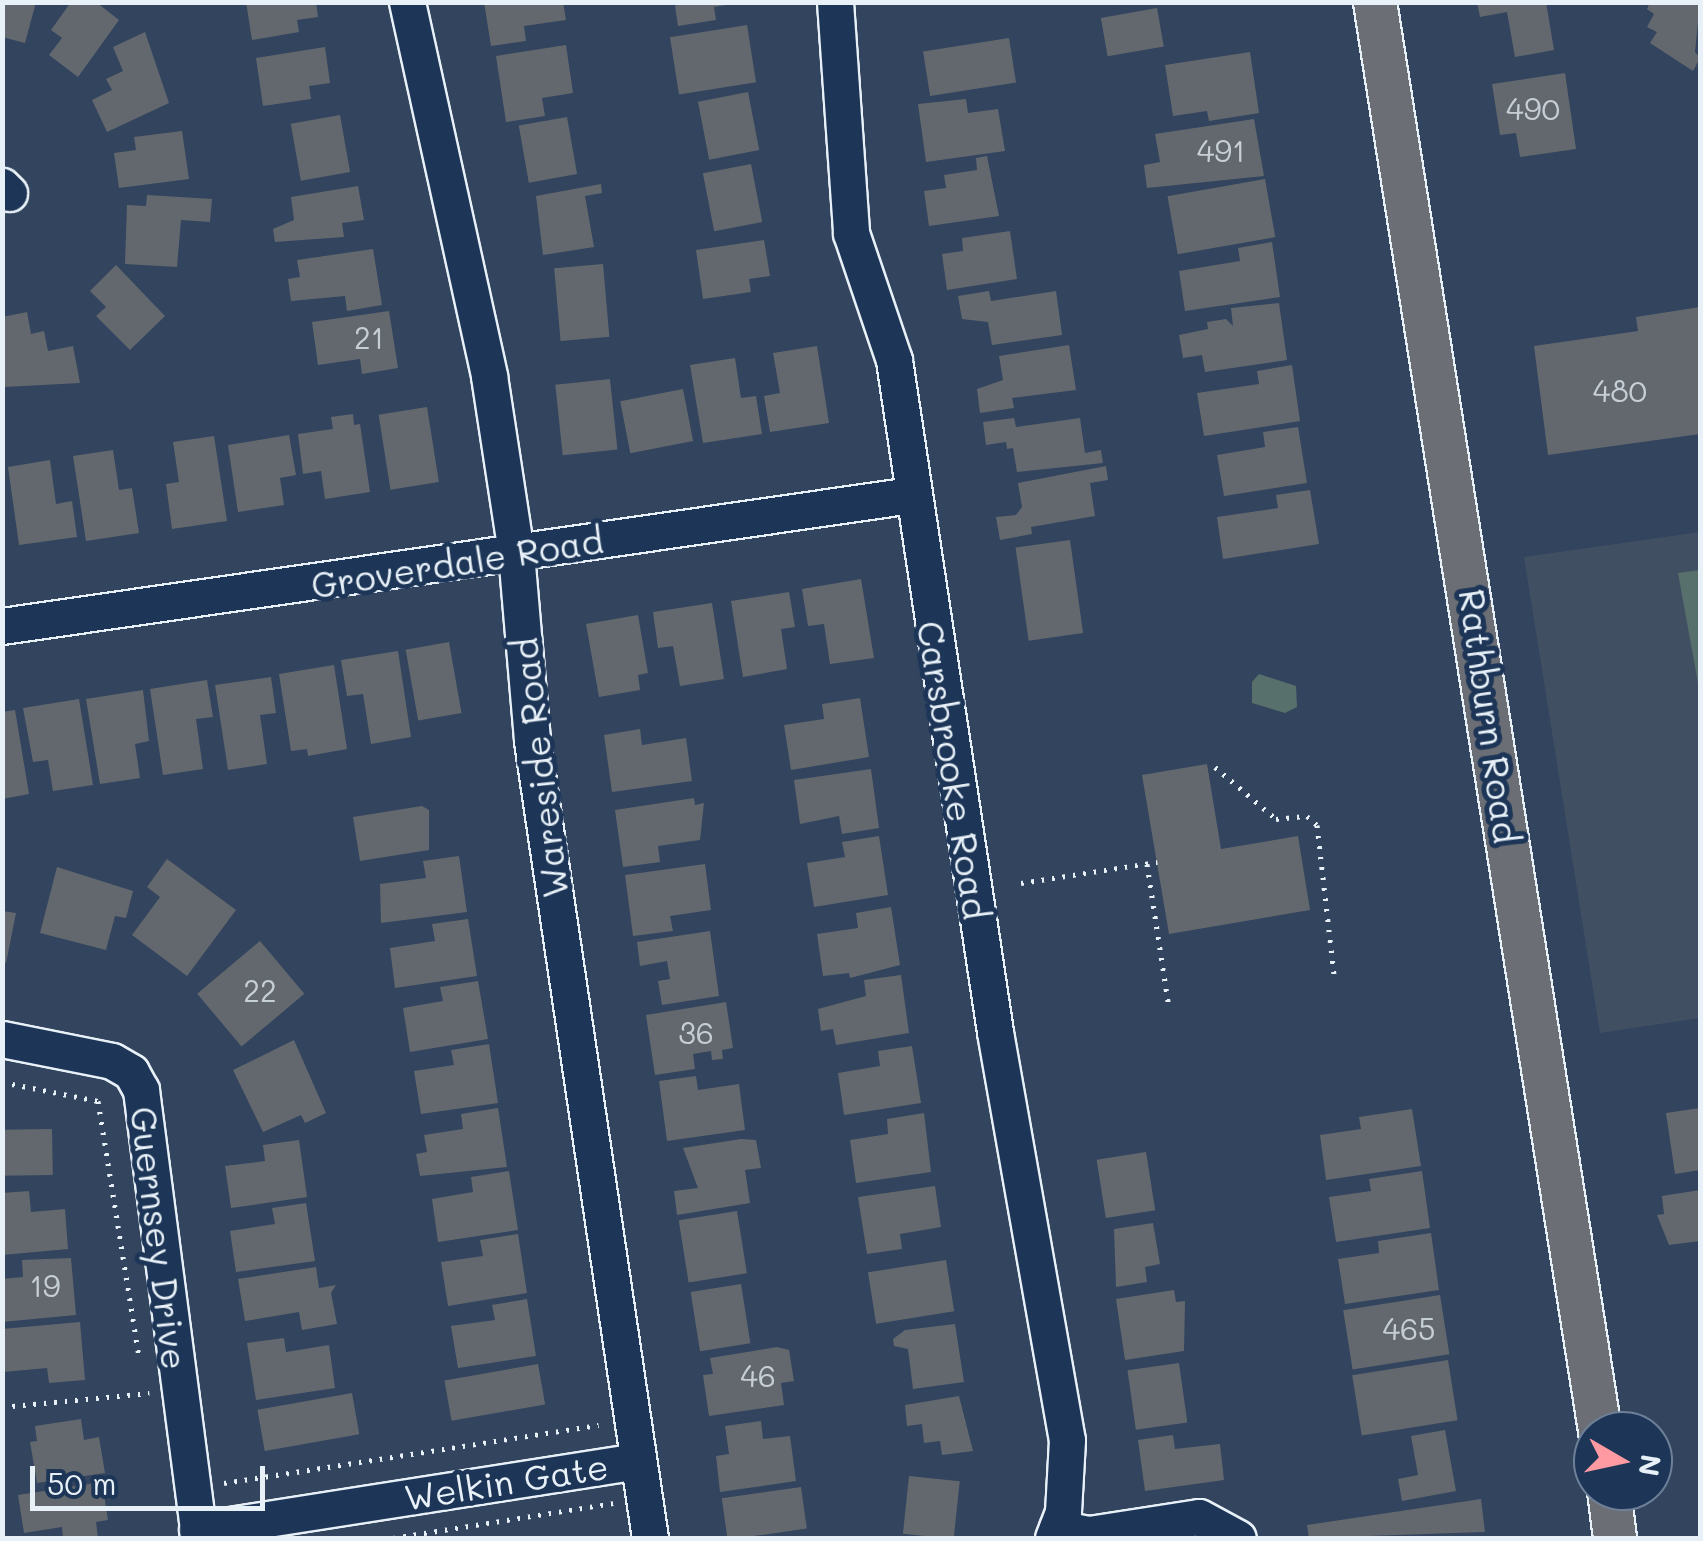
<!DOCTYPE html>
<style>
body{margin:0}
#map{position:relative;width:1703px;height:1541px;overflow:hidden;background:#32445e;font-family:Mali,sans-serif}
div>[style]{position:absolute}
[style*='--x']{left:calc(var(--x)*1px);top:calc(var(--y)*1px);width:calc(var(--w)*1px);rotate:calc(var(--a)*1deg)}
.built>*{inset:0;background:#414f63}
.green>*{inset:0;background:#58706c}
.building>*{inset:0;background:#63686e;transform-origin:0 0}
.path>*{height:5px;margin-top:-2.5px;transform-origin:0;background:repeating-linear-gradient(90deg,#e8f1f8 0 2.5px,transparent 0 10.5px)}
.roads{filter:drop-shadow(2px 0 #e8f1f8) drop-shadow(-2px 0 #e8f1f8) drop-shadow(0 2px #e8f1f8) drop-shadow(0 -2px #e8f1f8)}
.minor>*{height:35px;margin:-17.5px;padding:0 17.5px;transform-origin:17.5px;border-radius:17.5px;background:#1d3557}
.major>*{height:42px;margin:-21px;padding:0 21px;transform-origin:21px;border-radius:21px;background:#6b6f75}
span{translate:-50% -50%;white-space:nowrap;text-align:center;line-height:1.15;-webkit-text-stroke:10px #1d3557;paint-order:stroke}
.number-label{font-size:30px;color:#c7cfd6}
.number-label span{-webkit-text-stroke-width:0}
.street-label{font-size:35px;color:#e8f1f8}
.frame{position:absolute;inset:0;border:5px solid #e8f1f8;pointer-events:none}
.north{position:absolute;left:1573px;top:1411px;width:100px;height:100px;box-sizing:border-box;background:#1d3557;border:2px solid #6e8097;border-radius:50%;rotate:99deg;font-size:28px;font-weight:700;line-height:40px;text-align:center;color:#e8f1f8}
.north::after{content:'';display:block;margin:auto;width:35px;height:45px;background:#ff9aa2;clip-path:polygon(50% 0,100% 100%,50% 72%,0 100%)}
.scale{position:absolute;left:30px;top:1466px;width:235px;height:45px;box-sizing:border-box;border:5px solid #e8f1f8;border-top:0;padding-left:12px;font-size:30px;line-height:35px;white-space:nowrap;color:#e8f1f8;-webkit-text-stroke:8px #1d3557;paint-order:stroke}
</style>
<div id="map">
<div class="built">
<div style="clip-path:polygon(1700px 532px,1700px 1018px,1600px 1033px,1524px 557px)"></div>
</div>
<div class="green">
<div style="clip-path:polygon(1700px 570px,1700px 694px,1678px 573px)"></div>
<div style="clip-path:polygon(1259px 674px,1296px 686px,1297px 707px,1285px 713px,1252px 703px,1252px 682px)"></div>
</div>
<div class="building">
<div style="clip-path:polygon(2px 2px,36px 2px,25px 43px,2px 37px)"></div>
<div style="clip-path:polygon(71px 2px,96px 2px,119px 20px,78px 77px,49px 55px,62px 38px,51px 30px)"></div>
<div style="clip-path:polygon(246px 2px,316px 2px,318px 17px,297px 20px,299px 32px,252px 40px)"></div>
<div style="clip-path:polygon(484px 2px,563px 2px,566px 20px,524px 26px,526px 41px,491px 46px)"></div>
<div style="clip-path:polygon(682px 2px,726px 2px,726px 5px,714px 7px,716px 20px,678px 26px,675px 6px)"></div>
<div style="clip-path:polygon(1477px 2px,1546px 2px,1554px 50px,1515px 57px,1507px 12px,1480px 17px)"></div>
<div style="clip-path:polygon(1650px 2px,1700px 2px,1695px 52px,1700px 58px,1693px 71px,1650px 43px,1657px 32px,1647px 27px,1654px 14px,1647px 9px)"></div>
<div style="left:1157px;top:8px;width:39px;height:57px;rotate:80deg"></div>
<div style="left:747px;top:25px;width:58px;height:78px;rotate:81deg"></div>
<div style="clip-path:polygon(145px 32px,169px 103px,107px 132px,92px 100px,112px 90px,106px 79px,123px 71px,113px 47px)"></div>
<div style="left:1009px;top:38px;width:45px;height:87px;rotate:81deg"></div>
<div style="clip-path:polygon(566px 45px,573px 93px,542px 98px,545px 116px,506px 122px,496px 56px)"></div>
<div style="clip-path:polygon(325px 47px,330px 83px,309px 86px,311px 99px,263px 106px,256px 58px)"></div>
<div style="clip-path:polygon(1250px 52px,1259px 113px,1209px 121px,1207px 111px,1173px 116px,1165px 65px)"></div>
<div style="clip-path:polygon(1565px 73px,1576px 149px,1520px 157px,1516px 133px,1500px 135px,1492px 84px)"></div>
<div style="left:748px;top:92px;width:59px;height:51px;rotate:79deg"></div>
<div style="clip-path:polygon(966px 99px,968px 113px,998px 109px,1005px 151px,926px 162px,918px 104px)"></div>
<div style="left:340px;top:115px;width:58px;height:50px;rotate:80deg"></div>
<div style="left:567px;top:117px;width:58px;height:49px;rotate:80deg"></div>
<div style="clip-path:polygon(1254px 119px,1264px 176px,1147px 188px,1144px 165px,1160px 162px,1155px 134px)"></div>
<div style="clip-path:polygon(182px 131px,189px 179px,119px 188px,114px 153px,136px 150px,134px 137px)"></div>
<div style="clip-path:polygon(987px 156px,999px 216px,929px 226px,924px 191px,946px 188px,944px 175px,977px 170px,976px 158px)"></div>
<div style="left:751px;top:164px;width:59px;height:49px;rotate:79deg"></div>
<div style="left:1265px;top:179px;width:59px;height:99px;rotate:80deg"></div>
<div style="clip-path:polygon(601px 184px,602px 193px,585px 196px,594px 247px,543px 255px,536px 196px)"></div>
<div style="clip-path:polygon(358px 186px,364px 220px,342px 223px,344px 237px,275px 242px,273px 229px,294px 220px,291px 197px)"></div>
<div style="clip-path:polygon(147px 195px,212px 199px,210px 222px,181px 220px,177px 267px,125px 264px,127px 205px,146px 206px)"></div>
<div style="clip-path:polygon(1010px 231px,1017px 279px,947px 290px,942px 254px,963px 251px,962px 238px)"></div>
<div style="clip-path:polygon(764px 240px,770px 276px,749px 279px,751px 292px,703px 299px,696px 250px)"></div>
<div style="clip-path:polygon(1272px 242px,1280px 297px,1185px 311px,1179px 271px,1240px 261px,1238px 248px)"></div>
<div style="clip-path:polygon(373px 249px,382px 305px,347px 311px,345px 296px,291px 301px,288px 279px,300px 277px,297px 260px)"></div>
<div style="left:603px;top:264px;width:73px;height:49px;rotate:85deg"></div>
<div style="clip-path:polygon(116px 265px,165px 316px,130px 350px,96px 316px,106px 307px,90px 291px)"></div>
<div style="clip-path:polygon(989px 291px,991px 301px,1056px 291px,1062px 335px,992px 345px,988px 322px,962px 319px,958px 296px)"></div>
<div style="clip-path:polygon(1279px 303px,1287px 360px,1205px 372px,1202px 355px,1183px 358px,1179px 335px,1208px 329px,1207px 322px,1226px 319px,1233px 326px,1231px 308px)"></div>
<div style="clip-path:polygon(1700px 307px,1700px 434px,1548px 455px,1534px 346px,1638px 331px,1636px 317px)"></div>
<div style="clip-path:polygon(389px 311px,398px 368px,362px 374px,360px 359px,318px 365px,312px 322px)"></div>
<div style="clip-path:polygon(27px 312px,31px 334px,44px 331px,48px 351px,73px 346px,80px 383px,4px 387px,2px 317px)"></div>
<div style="clip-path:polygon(1069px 345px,1076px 390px,1012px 398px,1014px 408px,980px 413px,977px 389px,1003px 380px,999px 356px)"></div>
<div style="clip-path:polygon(817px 346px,829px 423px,770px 432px,764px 396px,780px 393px,773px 353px)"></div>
<div style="clip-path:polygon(735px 358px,741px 398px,756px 396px,762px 434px,703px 443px,690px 365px)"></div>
<div style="clip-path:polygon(1292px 365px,1300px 421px,1204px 436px,1197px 393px,1259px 384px,1257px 371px)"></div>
<div style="left:610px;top:379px;width:71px;height:55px;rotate:84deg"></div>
<div style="left:683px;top:389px;width:53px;height:64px;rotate:79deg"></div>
<div style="left:427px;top:407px;width:76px;height:49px;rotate:81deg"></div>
<div style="clip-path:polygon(353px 414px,354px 425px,360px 424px,370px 492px,325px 499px,321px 471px,303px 474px,298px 434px,333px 429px,331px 417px)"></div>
<div style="clip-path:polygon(1014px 418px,1016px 427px,1080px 418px,1085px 453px,1101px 450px,1103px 463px,1017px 472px,1013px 448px,1007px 449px,1006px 442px,986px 445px,983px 422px)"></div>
<div style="clip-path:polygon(1298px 427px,1307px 483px,1224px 496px,1217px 455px,1265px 447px,1263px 432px)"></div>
<div style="clip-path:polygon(289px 435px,296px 475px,280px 478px,284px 505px,238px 512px,228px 445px)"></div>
<div style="clip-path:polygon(214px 436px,227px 521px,172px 529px,166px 484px,179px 482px,173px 442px)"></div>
<div style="clip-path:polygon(113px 450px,119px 490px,132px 488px,139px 533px,86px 541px,73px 456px)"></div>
<div style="clip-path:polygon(50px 460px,56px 504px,72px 501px,77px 537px,19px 545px,8px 467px)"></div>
<div style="clip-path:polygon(1106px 466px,1108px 480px,1090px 483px,1095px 516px,1031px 527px,1032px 534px,1000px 540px,996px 517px,1016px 515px,1022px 507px,1018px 483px)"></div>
<div style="clip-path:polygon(1310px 490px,1319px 544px,1223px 559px,1217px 517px,1278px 508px,1276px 495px)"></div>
<div style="left:1070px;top:540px;width:94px;height:55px;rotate:82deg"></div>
<div style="clip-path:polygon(861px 579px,874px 658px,830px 664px,824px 624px,808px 626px,802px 589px)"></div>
<div style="clip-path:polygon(789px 592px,795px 627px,781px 629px,787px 669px,743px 677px,731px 601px)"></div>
<div style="clip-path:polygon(712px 603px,724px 679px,680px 686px,673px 646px,658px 648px,653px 612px)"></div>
<div style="clip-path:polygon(638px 615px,648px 673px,638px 675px,640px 690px,599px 697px,586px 624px)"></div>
<div style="left:449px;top:642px;width:72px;height:44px;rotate:80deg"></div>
<div style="clip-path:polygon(398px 651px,411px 737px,371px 744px,363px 694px,347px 696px,341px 660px)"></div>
<div style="clip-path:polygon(334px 665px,347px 749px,308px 756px,307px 749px,291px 751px,279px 674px)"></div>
<div style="clip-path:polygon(271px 677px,276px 713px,260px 715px,267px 764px,228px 770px,215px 685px)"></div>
<div style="clip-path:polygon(207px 680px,213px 717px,196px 719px,203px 769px,163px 775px,150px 689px)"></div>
<div style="clip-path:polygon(143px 690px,149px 741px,135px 744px,140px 778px,100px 784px,86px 699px)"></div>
<div style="clip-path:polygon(860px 698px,869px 757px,791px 770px,784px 725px,824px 719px,822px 704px)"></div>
<div style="clip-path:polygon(79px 699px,93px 785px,53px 791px,48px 760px,33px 762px,23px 708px)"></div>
<div style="clip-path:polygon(15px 710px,29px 794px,2px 799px,2px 712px)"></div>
<div style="clip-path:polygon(640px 729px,642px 745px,686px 738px,692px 781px,612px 792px,604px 735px)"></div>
<div style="clip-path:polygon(1207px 764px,1221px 849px,1298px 836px,1310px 910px,1169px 934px,1142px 775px)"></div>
<div style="clip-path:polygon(871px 769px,879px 828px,842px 834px,839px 816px,800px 824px,794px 780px)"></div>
<div style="clip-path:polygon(694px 798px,695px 805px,704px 803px,700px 840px,658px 846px,660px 862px,623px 867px,615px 810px)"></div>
<div style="clip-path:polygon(422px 806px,429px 810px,429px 850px,360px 861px,353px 817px)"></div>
<div style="clip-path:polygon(879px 836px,888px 895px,814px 907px,807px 863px,845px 857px,842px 842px)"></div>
<div style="clip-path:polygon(459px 856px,467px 912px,381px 923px,380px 884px,426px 878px,423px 861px)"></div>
<div style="clip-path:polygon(167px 859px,236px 910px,187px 976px,132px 935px,160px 897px,147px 887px)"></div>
<div style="clip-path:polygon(705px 864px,711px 910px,670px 916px,673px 931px,633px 936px,625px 875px)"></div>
<div style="clip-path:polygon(57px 867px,133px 891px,126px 918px,115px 916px,106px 950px,40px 933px)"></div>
<div style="clip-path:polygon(891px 907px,900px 965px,850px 978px,849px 973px,823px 976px,817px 934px,858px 928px,856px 913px)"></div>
<div style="clip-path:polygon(2px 911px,16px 913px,6px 963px,2px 962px)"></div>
<div style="clip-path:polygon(468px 919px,477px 976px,395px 988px,390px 948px,435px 941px,432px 924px)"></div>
<div style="clip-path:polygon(710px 931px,719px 996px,662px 1005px,658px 981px,670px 979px,667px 961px,640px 966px,637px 942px)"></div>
<div style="left:260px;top:941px;width:69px;height:82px;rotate:50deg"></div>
<div style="clip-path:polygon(901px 975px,909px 1033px,836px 1045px,833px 1029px,821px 1031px,818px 1009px,866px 996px,864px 980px)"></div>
<div style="clip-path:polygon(478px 981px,488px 1039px,410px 1052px,403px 1008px,443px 1001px,440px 987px)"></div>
<div style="clip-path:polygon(726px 1002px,733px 1048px,722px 1050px,723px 1059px,712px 1060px,711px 1051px,693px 1054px,695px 1069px,655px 1075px,646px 1015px)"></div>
<div style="clip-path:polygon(294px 1040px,326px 1113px,305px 1123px,301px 1115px,263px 1132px,233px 1070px)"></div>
<div style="clip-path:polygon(489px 1044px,498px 1103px,421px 1114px,414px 1071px,454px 1065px,451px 1050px)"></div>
<div style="clip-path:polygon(912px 1046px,921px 1103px,844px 1115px,838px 1073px,880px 1066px,878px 1051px)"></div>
<div style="clip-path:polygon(696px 1076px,698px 1090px,739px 1084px,745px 1130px,667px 1141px,659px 1081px)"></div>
<div style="clip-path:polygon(498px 1108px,507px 1167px,420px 1176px,416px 1154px,427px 1152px,424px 1135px,463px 1129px,461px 1114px)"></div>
<div style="clip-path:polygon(1700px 1108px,1700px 1170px,1675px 1174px,1666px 1113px)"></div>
<div style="clip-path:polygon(1412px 1109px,1421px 1166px,1326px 1180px,1320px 1135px,1361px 1129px,1359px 1117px)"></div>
<div style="clip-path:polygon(924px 1113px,931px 1172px,856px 1183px,850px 1140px,888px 1134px,887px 1119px)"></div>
<div style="left:52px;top:1129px;width:46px;height:50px;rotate:89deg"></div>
<div style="clip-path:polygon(741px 1139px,756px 1140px,761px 1168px,745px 1170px,750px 1203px,677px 1215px,674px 1191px,698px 1188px,683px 1148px)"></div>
<div style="clip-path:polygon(299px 1140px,307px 1197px,231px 1208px,225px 1166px,265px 1161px,263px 1145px)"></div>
<div style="left:1146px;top:1152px;width:59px;height:50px;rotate:81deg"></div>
<div style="clip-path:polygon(509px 1171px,518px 1230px,438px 1242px,432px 1199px,473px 1192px,471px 1177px)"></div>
<div style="clip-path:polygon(1422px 1171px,1430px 1228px,1336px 1242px,1329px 1197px,1371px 1191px,1369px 1179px)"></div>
<div style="clip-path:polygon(935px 1186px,941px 1227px,900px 1234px,902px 1249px,867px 1254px,858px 1197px)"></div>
<div style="clip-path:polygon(1700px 1190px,1700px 1241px,1669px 1245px,1657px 1215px,1664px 1214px,1662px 1196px)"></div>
<div style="clip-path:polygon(29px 1191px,31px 1212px,65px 1209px,68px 1249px,2px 1255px,2px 1193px)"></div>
<div style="clip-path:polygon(306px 1203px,315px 1261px,236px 1272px,230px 1231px,275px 1224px,272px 1208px)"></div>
<div style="left:737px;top:1211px;width:63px;height:59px;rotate:81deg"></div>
<div style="clip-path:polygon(1153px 1223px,1160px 1264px,1145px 1267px,1147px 1282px,1116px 1287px,1114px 1229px)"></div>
<div style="clip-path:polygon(1431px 1233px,1439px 1290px,1345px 1304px,1338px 1259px,1379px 1253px,1378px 1241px)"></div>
<div style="clip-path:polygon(518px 1234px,527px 1293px,448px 1306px,441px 1262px,483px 1256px,480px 1240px)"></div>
<div style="clip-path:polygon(71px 1258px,76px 1315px,2px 1322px,2px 1279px,23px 1277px,22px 1260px)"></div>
<div style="left:946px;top:1260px;width:52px;height:79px;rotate:81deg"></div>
<div style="clip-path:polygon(316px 1267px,319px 1288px,336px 1285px,331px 1293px,337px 1324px,302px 1330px,299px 1312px,245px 1321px,238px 1279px)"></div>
<div style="left:741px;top:1284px;width:60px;height:51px;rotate:81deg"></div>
<div style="clip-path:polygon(1174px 1290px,1176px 1302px,1185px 1301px,1184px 1351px,1125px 1360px,1116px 1299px)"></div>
<div style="left:1440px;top:1295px;width:60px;height:98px;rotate:81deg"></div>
<div style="clip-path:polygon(527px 1299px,536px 1356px,458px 1368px,451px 1326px,495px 1320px,492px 1305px)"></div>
<div style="clip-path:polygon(80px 1322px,85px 1380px,49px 1383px,47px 1368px,3px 1372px,2px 1329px)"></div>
<div style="clip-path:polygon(955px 1324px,964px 1382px,913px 1389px,908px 1349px,894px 1346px,893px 1339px,905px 1330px)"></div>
<div style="clip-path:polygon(284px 1338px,286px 1352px,329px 1345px,335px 1388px,256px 1400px,247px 1343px)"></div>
<div style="clip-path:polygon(777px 1347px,789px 1350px,794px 1381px,781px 1383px,784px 1405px,709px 1416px,703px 1375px,713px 1374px,710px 1358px)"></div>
<div style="left:1448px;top:1360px;width:61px;height:97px;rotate:81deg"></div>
<div style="left:1179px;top:1363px;width:60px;height:52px;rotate:82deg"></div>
<div style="left:538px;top:1364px;width:41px;height:95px;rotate:80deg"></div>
<div style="left:352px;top:1393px;width:42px;height:96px;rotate:80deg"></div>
<div style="clip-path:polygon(959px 1396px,973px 1451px,942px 1455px,940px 1441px,924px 1443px,922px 1424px,907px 1426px,905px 1405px)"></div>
<div style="clip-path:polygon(81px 1419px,84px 1440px,99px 1437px,105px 1473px,37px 1483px,30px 1442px,37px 1441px,35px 1426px)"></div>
<div style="clip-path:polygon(761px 1421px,763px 1439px,790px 1436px,796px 1481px,720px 1492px,716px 1456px,729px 1454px,725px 1426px)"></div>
<div style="clip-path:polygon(1445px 1430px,1456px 1491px,1402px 1501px,1398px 1479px,1418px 1475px,1411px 1436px)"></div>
<div style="clip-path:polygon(1173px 1435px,1175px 1449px,1220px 1444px,1224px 1480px,1145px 1491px,1138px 1440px)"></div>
<div style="left:909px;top:1476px;width:51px;height:58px;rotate:6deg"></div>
<div style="clip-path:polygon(102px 1482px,108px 1520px,96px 1522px,98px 1538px,63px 1538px,62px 1527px,24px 1533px,18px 1495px)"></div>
<div style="left:801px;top:1487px;width:42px;height:80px;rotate:82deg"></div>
<div style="clip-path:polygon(1481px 1499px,1485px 1532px,1309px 1538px,1307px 1525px)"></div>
</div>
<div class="path">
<div style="--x:1215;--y:767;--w:80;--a:40.4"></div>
<div style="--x:1276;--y:819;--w:31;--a:-6"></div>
<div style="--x:1307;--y:816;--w:13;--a:42"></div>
<div style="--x:1317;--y:825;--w:150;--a:83.5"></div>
<div style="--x:1147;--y:864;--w:140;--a:81.3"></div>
<div style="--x:1021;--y:883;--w:138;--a:-8.8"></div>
<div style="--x:2;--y:1082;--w:98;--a:11.2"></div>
<div style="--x:98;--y:1101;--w:260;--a:80.9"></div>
<div style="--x:2;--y:1407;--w:148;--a:-5.4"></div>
<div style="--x:224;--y:1483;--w:379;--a:-8.8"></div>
<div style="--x:393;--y:1538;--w:223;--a:-9"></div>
</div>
<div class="roads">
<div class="minor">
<div style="--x:407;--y:2;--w:383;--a:77.6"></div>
<div style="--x:489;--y:376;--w:179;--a:81.3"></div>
<div style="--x:516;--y:553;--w:189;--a:85.1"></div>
<div style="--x:532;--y:741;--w:806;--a:81.58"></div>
<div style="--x:835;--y:2;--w:232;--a:86"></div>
<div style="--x:851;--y:233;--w:134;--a:71.3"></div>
<div style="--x:894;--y:360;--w:680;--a:81.45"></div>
<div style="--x:995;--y:1032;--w:414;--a:80"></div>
<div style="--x:1067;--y:1440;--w:72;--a:93.2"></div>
<div style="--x:1063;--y:1512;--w:28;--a:111"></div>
<div style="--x:2;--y:186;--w:10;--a:45"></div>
<div style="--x:2;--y:626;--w:918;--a:-8.2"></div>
<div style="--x:2;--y:1039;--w:112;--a:11.3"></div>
<div style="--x:112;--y:1061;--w:22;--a:30"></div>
<div style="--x:131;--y:1072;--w:21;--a:61"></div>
<div style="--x:141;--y:1090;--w:452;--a:82.6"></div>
<div style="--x:1057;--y:1528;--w:33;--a:11"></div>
<div style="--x:1089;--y:1534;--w:111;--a:-8.8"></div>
<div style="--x:1199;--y:1517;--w:44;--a:28.3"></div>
<div style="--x:197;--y:1530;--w:444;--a:-8.9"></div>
</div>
<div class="major">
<div style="--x:1375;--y:2;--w:1447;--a:81.05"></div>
<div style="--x:1609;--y:1491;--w:47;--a:82.7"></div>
</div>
</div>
<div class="number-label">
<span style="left:1533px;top:108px">490</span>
<span style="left:1221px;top:150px">491</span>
<span style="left:369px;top:337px">21</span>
<span style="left:1620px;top:390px">480</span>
<span style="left:260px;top:990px">22</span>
<span style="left:696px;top:1032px">36</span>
<span style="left:45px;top:1285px">19</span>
<span style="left:1409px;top:1328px">465</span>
<span style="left:758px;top:1375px">46</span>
</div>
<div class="street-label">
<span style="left:457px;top:562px;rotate:-9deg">Groverdale Road</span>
<span style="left:1490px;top:716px;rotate:82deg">Rathburn Road</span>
<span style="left:539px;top:768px;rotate:-97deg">Wareside Road</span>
<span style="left:954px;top:770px;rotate:81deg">Carsbrooke Road</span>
<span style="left:160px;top:1238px;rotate:83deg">Guernsey Drive</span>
<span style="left:506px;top:1481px;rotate:-9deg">Welkin Gate</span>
</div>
<div class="frame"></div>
<div class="north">N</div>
<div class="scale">50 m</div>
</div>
